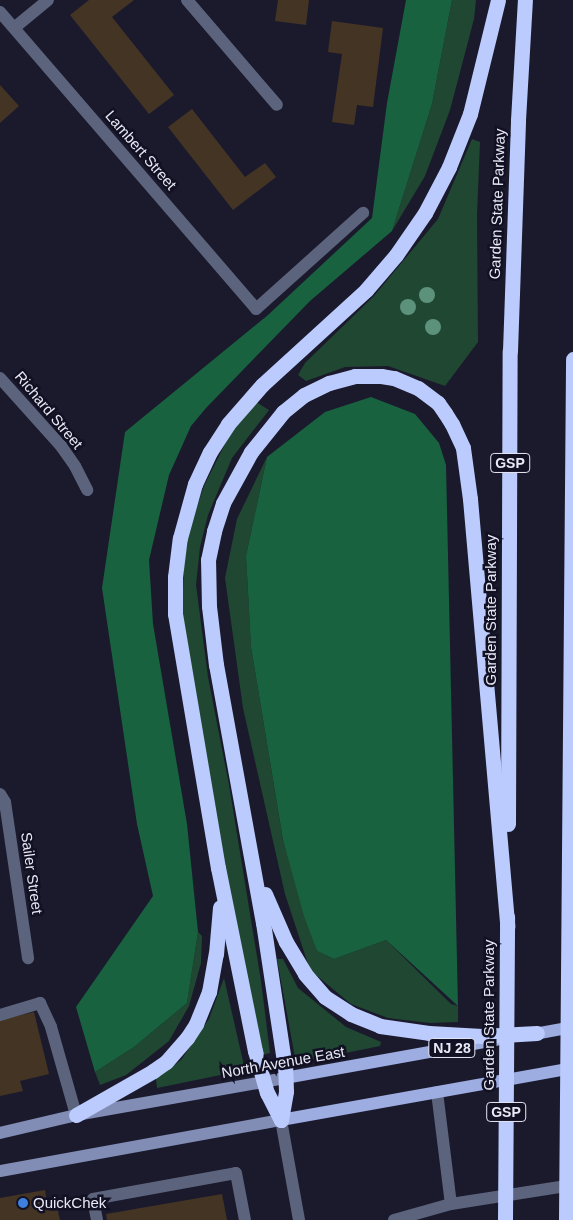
<!DOCTYPE html>
<style>
body{margin:0}
#map{position:relative;width:573px;height:1220px;overflow:hidden;background:#1b1a2d;font-family:Arial,sans-serif}
div>[style]{position:absolute}
[style*='--x']{left:calc(var(--x)*1px);top:calc(var(--y)*1px);width:calc(var(--w)*1px);rotate:calc(var(--a)*1deg)}
.green>*{inset:0;background:#204732}
.forest>*{inset:0;background:#18623f}
.building>*{inset:0;background:#443424}
.lane>*{height:12px;margin:-6px;padding:0 6px;transform-origin:6px;border-radius:6px;background:#5c647d}
.street>*{height:12px;margin:-6px;padding:0 6px;transform-origin:6px;border-radius:6px;background:#5c647d}
.secondary>*{height:12px;margin:-6px;padding:0 6px;transform-origin:6px;border-radius:6px;background:#818db5}
.primary>*{height:12px;margin:-6px;padding:0 6px;transform-origin:6px;border-radius:6px;background:#9dade1}
.highway>*{height:15px;margin:-7.5px;padding:0 7.5px;transform-origin:7.5px;border-radius:7.5px;background:#bbcbfd}
.trees>*{width:16px;height:16px;margin:-8px;border-radius:50%;background:#5c927c}
.dots>*{width:14px;height:14px;translate:-50% -50%;box-sizing:border-box;border:2px solid #121123;border-radius:50%}
span{translate:-50% -50%;white-space:nowrap;text-align:center;line-height:1.15;-webkit-text-stroke:5px #121123;paint-order:stroke}
.shield-label span{padding:1px 4px;background:#121123;border:1px solid;border-radius:4px;-webkit-text-stroke-width:0}
.shield-label{font-size:14px;color:#e8e9f6;font-weight:700}
.street-label{font-size:15px;color:#e8e9f6}
.poi-label{font-size:15px;color:#e8e9f6}
.left{translate:0 -50%;text-align:left}
</style>
<div id="map">
<div class="green">
<div style="clip-path:polygon(452px 0,476px 0,474px 19px,450px 110px,425px 176px,392px 231px,432px 104px)"></div>
<div style="clip-path:polygon(472px 139px,480px 142px,477px 215px,478px 342px,445px 386px,388px 366px,345px 367px,306px 381px,298px 375px,305px 363px,374px 296px,438px 219px)"></div>
<div style="clip-path:polygon(256px 402px,269px 410px,232px 458px,208px 515px,200px 547px,196px 585px,208px 677px,229px 785px,261px 981px,270px 1053px,263px 1055px,226px 872px,182px 612px,185px 542px,204px 486px,229px 436px)"></div>
<div style="clip-path:polygon(267px 457px,246px 556px,251px 647px,283px 840px,317px 951px,334px 959px,386px 940px,451px 1004px,458px 1006px,458px 1022px,430px 1023px,388px 1018px,351px 1004px,310px 970px,285px 894px,243px 708px,225px 578px,237px 519px)"></div>
<div style="clip-path:polygon(198px 932px,202px 936px,201px 963px,189px 1006px,169px 1041px,126px 1075px,100px 1085px,95px 1072px,134px 1047px,187px 1003px)"></div>
<div style="clip-path:polygon(277px 959px,283px 959px,298px 988px,346px 1027px,381px 1042px,380px 1046px,296px 1063px)"></div>
<div style="clip-path:polygon(224px 978px,245px 1070px,157px 1088px,156px 1079px,181px 1060px,209px 1019px)"></div>
</div>
<div class="forest">
<div style="clip-path:polygon(406px 0,452px 0,432px 104px,392px 231px,310px 301px,206px 408px,191px 426px,169px 475px,149px 560px,153px 624px,187px 824px,198px 932px,187px 1003px,134px 1047px,95px 1072px,76px 1007px,153px 896px,137px 824px,102px 588px,125px 432px,268px 315px,372px 218px,387px 103px)"></div>
<div style="clip-path:polygon(371px 397px,415px 414px,439px 443px,446px 465px,458px 1006px,386px 940px,334px 959px,317px 951px,304px 916px,283px 840px,251px 647px,246px 556px,267px 457px,325px 412px)"></div>
</div>
<div class="building">
<div style="clip-path:polygon(89px 0,134px 0,112px 17px,174px 95px,149px 114px,70px 15px)"></div>
<div style="clip-path:polygon(278px 0,309px 0,306px 25px,275px 21px)"></div>
<div style="clip-path:polygon(332px 21px,383px 28px,373px 107px,357px 105px,354px 125px,332px 122px,342px 54px,328px 52px)"></div>
<div style="clip-path:polygon(0 85px,19px 106px,0 123px)"></div>
<div style="clip-path:polygon(192px 109px,245px 177px,265px 163px,276px 177px,233px 210px,168px 127px)"></div>
<div style="clip-path:polygon(34px 1012px,49px 1074px,20px 1081px,23px 1091px,0 1096px,0 1020px)"></div>
<div style="clip-path:polygon(45px 1190px,48px 1209px,57px 1207px,60px 1220px,0 1220px,0 1198px)"></div>
<div style="clip-path:polygon(222px 1194px,227px 1220px,107px 1220px,106px 1214px)"></div>
</div>
<div class="lane">
<div style="--x:187;--y:0;--w:138;--a:49.4"></div>
<div style="--x:256;--y:309;--w:144;--a:-41.9"></div>
<div style="--x:0;--y:1015;--w:42;--a:-16.7"></div>
<div style="--x:40;--y:1003;--w:26;--a:65"></div>
<div style="--x:51;--y:1027;--w:91;--a:74.1"></div>
<div style="--x:437;--y:1092;--w:113;--a:82.9"></div>
<div style="--x:281;--y:1120;--w:102;--a:79.8"></div>
<div style="--x:97;--y:1220;--w:21;--a:-101"></div>
<div style="--x:93;--y:1199;--w:145;--a:-10.3"></div>
<div style="--x:236;--y:1173;--w:48;--a:79.2"></div>
<div style="--x:394;--y:1220;--w:59;--a:-15.7"></div>
<div style="--x:451;--y:1204;--w:123;--a:-8.9"></div>
</div>
<div class="street">
<div style="--x:0;--y:12;--w:392;--a:49.2"></div>
<div style="--x:14;--y:28;--w:44;--a:-39.5"></div>
<div style="--x:0;--y:378;--w:91;--a:48.1"></div>
<div style="--x:61;--y:446;--w:24;--a:55"></div>
<div style="--x:75;--y:466;--w:27;--a:63"></div>
<div style="--x:0;--y:794;--w:9;--a:58"></div>
<div style="--x:5;--y:802;--w:158;--a:81.6"></div>
</div>
<div class="secondary">
<div style="--x:0;--y:1133;--w:78;--a:-13.3"></div>
<div style="--x:76;--y:1115;--w:212;--a:-10"></div>
<div style="--x:0;--y:1171;--w:286;--a:-10.3"></div>
</div>
<div class="primary">
<div style="--x:529;--y:1035;--w:45;--a:-10.3"></div>
<div style="--x:285;--y:1078;--w:215;--a:-10.2"></div>
<div style="--x:281;--y:1120;--w:297;--a:-10.1"></div>
</div>
<div class="highway">
<div style="--x:508;--y:824;--w:473;--a:-89.8"></div>
<div style="--x:510;--y:351;--w:231;--a:-88"></div>
<div style="--x:518;--y:120;--w:120;--a:-86.7"></div>
<div style="--x:265;--y:894;--w:52;--a:66.4"></div>
<div style="--x:286;--y:942;--w:37;--a:59"></div>
<div style="--x:305;--y:974;--w:30;--a:49"></div>
<div style="--x:325;--y:997;--w:31;--a:33"></div>
<div style="--x:351;--y:1014;--w:31;--a:22"></div>
<div style="--x:380;--y:1026;--w:49;--a:8.1"></div>
<div style="--x:429;--y:1033;--w:53;--a:3.2"></div>
<div style="--x:482;--y:1036;--w:55;--a:-3.1"></div>
<div style="--x:76;--y:1115;--w:89;--a:-29.7"></div>
<div style="--x:153;--y:1071;--w:16;--a:-35"></div>
<div style="--x:166;--y:1062;--w:32;--a:-49"></div>
<div style="--x:187;--y:1038;--w:17;--a:-57"></div>
<div style="--x:196;--y:1024;--w:35;--a:-68"></div>
<div style="--x:209;--y:992;--w:39;--a:-80"></div>
<div style="--x:216;--y:954;--w:47;--a:-85.1"></div>
<div style="--x:281;--y:1120;--w:29;--a:-80"></div>
<div style="--x:286;--y:1091;--w:23;--a:-92"></div>
<div style="--x:285;--y:1068;--w:147;--a:-98.6"></div>
<div style="--x:263;--y:923;--w:262;--a:-100.3"></div>
<div style="--x:216;--y:665;--w:59;--a:-96.8"></div>
<div style="--x:209;--y:606;--w:46;--a:-91.2"></div>
<div style="--x:208;--y:560;--w:30;--a:-78"></div>
<div style="--x:214;--y:531;--w:29;--a:-72"></div>
<div style="--x:223;--y:503;--w:58;--a:-61.2"></div>
<div style="--x:251;--y:452;--w:51;--a:-51.3"></div>
<div style="--x:283;--y:412;--w:27;--a:-39"></div>
<div style="--x:304;--y:395;--w:28;--a:-26"></div>
<div style="--x:329;--y:383;--w:27;--a:-15"></div>
<div style="--x:355;--y:376;--w:26;--a:0"></div>
<div style="--x:381;--y:376;--w:13;--a:9"></div>
<div style="--x:394;--y:378;--w:26;--a:23"></div>
<div style="--x:418;--y:388;--w:25;--a:37"></div>
<div style="--x:438;--y:403;--w:12;--a:55"></div>
<div style="--x:445;--y:413;--w:13;--a:58"></div>
<div style="--x:452;--y:424;--w:26;--a:65"></div>
<div style="--x:463;--y:448;--w:51;--a:82.2"></div>
<div style="--x:470;--y:499;--w:429;--a:85"></div>
<div style="--x:281;--y:1120;--w:30;--a:-117"></div>
<div style="--x:267;--y:1093;--w:44;--a:-105.9"></div>
<div style="--x:255;--y:1051;--w:187;--a:-101.4"></div>
<div style="--x:218;--y:868;--w:258;--a:-99.6"></div>
<div style="--x:175;--y:614;--w:37;--a:-90"></div>
<div style="--x:175;--y:577;--w:39;--a:-83"></div>
<div style="--x:180;--y:538;--w:56;--a:-74.5"></div>
<div style="--x:195;--y:484;--w:35;--a:-65"></div>
<div style="--x:210;--y:452;--w:33;--a:-57"></div>
<div style="--x:228;--y:424;--w:52;--a:-48.9"></div>
<div style="--x:262;--y:385;--w:141;--a:-42.4"></div>
<div style="--x:366;--y:290;--w:46;--a:-49.4"></div>
<div style="--x:396;--y:255;--w:51;--a:-55.4"></div>
<div style="--x:425;--y:213;--w:52;--a:-62.4"></div>
<div style="--x:449;--y:167;--w:57;--a:-68.4"></div>
<div style="--x:470;--y:114;--w:117;--a:-76.2"></div>
<div style="--x:505;--y:1220;--w:303;--a:-89.6"></div>
<div style="--x:566;--y:1220;--w:861;--a:-89.53"></div>
</div>
<div class="trees">
<div style="left:427px;top:295px"></div>
<div style="left:408px;top:307px"></div>
<div style="left:433px;top:327px"></div>
</div>
<div class="dots">
<div style="left:23px;top:1203px;background:#3f7fe0"></div>
</div>
<div class="shield-label">
<span style="left:510px;top:463px">GSP</span>
<span style="left:452px;top:1048px">NJ 28</span>
<span style="left:506px;top:1112px">GSP</span>
</div>
<div class="street-label">
<span style="left:141px;top:150px;rotate:49deg">Lambert Street</span>
<span style="left:497px;top:204px;rotate:-88deg">Garden State Parkway</span>
<span style="left:49px;top:410px;rotate:50deg">Richard Street</span>
<span style="left:491px;top:610px;rotate:-90deg">Garden State Parkway</span>
<span style="left:32px;top:873px;rotate:82deg">Sailer Street</span>
<span style="left:489px;top:1015px;rotate:-90deg">Garden State Parkway</span>
<span style="left:283px;top:1062px;rotate:-10deg">North Avenue East</span>
</div>
<div class="poi-label">
<span class="left" style="left:33px;top:1203px">QuickChek</span>
</div>
</div>
